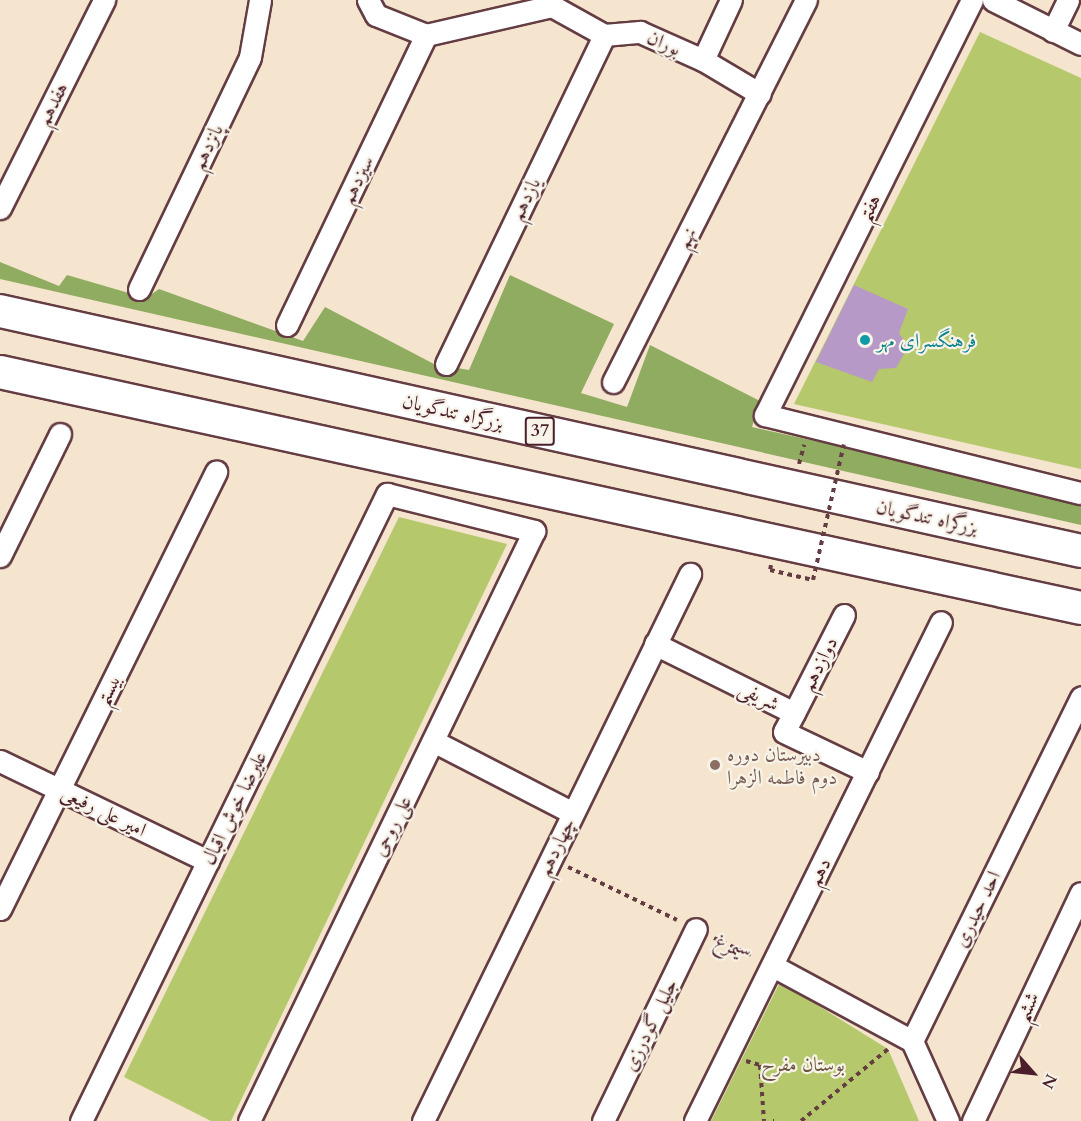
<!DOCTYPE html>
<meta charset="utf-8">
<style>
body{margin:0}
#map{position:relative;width:1081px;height:1121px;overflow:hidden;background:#f5e4ce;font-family:Cardo,Amiri,serif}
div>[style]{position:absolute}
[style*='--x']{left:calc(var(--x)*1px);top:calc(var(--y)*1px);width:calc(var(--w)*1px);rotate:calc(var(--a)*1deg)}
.green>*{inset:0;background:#b6c86c}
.forest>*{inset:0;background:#90ac60}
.building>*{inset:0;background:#b799c7}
.path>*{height:4px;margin-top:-2px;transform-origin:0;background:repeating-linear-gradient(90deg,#643d43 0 4.5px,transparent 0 9px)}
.roads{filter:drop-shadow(2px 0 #643d43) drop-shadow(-2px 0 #643d43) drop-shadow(0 2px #643d43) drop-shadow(0 -2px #643d43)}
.minor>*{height:21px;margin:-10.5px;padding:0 10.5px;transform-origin:10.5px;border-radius:10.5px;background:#fff}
.highway>*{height:32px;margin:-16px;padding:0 16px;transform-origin:16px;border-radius:16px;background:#fff}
.path-bridge>*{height:4px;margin-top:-2px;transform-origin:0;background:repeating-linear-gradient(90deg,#643d43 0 4.5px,transparent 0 9px)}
.dots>*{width:16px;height:16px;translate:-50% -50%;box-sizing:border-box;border:3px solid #f7f3e8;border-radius:50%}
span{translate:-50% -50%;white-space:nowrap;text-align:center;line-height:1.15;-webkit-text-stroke:4.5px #f7f3e8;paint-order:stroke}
.shield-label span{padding:2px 4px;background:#f7f3e8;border:2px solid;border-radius:4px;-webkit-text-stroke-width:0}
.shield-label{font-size:18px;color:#4a1f2b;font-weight:700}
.street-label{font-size:20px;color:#4a1f2b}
.culture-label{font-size:20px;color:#0d838f}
.left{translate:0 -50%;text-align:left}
.education-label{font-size:20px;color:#785e54}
.park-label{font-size:20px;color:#6a523e}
.north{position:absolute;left:1003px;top:1043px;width:60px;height:60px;-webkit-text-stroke:4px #f7f3e8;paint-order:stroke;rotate:117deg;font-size:16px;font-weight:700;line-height:24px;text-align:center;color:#4a1f2b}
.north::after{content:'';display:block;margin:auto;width:21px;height:27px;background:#4a1f2b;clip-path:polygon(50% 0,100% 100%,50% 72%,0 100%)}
</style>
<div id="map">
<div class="green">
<div style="clip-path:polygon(980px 32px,1081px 78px,1081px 469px,794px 404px)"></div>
<div style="clip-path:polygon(399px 517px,507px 544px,231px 1121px,211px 1121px,124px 1077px)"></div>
<div style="clip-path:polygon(780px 982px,888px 1049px,919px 1121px,711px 1121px)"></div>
</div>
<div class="forest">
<div style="clip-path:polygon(0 262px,59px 286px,67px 275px,146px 298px,159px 289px,303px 341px,325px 307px,434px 364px,469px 370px,510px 275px,614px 324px,581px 393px,627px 407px,650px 345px,760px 401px,752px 427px,1081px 500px,1081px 525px,0 279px)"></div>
</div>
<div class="building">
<div style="clip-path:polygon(854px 285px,908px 309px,899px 333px,908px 347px,896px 368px,879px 369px,872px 382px,816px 362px)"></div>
</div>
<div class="path">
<div style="--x:799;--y:464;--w:20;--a:-75"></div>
<div style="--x:771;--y:565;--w:5;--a:101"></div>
<div style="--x:770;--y:570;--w:44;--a:13.1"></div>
<div style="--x:568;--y:867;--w:121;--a:25.9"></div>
<div style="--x:714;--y:938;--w:43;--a:24.8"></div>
<div style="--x:746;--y:1061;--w:15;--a:16"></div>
<div style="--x:760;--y:1065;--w:56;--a:85.9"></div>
<div style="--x:773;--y:1121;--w:1;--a:0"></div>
<div style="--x:801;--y:1121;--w:113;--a:-39.6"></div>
</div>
<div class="roads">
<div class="minor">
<div style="--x:368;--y:0;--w:17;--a:62"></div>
<div style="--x:376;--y:15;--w:54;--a:21.8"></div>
<div style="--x:426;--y:35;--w:129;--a:-13"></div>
<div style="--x:552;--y:6;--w:60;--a:29.1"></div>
<div style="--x:604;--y:35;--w:36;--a:-5"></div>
<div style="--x:640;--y:32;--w:69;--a:24"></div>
<div style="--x:703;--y:60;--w:66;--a:30.8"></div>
<div style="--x:972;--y:0;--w:464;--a:116.5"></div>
<div style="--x:765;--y:415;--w:325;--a:13.9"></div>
<div style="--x:993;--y:0;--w:98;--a:26.6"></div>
<div style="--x:1053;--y:31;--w:34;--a:-64"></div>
<div style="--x:703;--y:60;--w:66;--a:-65"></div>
<div style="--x:0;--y:208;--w:233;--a:-63.4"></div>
<div style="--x:139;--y:289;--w:257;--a:-64.4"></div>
<div style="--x:250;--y:57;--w:58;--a:-80"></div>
<div style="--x:287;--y:325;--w:322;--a:-64.4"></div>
<div style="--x:446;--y:364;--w:365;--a:-64.3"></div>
<div style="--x:613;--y:382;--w:428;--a:-63.2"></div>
<div style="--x:0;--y:556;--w:136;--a:-63.8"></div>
<div style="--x:655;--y:644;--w:155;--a:26.4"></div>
<div style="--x:794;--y:713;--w:21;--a:118"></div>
<div style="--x:784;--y:732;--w:93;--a:25.5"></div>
<div style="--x:794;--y:713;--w:110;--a:-63"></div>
<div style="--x:433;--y:741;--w:157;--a:27.2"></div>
<div style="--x:0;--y:761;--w:231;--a:25.7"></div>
<div style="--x:0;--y:909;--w:488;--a:-63.7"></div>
<div style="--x:773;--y:966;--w:158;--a:28.3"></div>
<div style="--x:81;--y:1121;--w:698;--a:-63.99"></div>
<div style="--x:387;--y:494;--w:152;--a:14.1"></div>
<div style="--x:534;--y:531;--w:655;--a:115.78"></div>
<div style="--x:423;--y:1121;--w:609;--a:-63.98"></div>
<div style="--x:603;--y:1121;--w:213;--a:-64.2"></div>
<div style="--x:695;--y:1121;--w:556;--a:-63.76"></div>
<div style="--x:948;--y:1121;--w:88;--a:-114.2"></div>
<div style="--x:912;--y:1041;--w:383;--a:-63.8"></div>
<div style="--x:973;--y:1121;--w:252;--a:-64.7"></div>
</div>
<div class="highway">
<div style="--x:0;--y:311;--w:1107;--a:12.52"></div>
<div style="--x:0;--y:372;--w:1106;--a:12.32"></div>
</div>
</div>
<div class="path-bridge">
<div style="--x:813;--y:580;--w:139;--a:-77.2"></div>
</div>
<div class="dots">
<div style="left:865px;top:340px;background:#0f9aa8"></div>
<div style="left:715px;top:765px;background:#8d6e63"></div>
</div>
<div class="shield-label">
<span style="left:540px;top:431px">37</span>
</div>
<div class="street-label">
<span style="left:664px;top:43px;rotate:24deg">بوران</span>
<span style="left:52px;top:104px;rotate:-63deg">هفدهم</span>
<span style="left:207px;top:147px;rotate:-64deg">پانزدهم</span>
<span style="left:357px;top:180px;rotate:-64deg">سیزدهم</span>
<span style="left:525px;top:199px;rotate:-64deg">یازدهم</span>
<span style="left:869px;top:208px;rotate:-64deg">هفتم</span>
<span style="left:686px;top:238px;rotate:-63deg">نهم</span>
<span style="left:453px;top:412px;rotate:13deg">بزرگراه تندگویان</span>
<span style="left:927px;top:517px;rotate:12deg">بزرگراه تندگویان</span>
<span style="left:819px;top:664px;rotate:-63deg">دوازدهم</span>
<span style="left:108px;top:690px;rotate:-64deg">بیستم</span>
<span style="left:759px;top:696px;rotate:26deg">شریفی</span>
<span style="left:234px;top:808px;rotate:-64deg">علیرضا خوش اقبال</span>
<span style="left:104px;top:811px;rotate:26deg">امیر علی رفیعی</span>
<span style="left:392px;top:826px;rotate:-64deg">علی روحی</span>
<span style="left:556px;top:847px;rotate:-64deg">چهاردهم</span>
<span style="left:819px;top:872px;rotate:-64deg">دهم</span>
<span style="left:977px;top:909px;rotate:-64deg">احد حیدری</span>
<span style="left:733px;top:947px;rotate:25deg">سیمرغ</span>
<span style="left:1027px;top:1007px;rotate:-65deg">ششم</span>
<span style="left:650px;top:1025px;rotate:-64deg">جلیل گودرزی</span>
</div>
<div class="culture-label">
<span class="left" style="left:877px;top:340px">فرهنگسرای مهر</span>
</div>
<div class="education-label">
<span class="left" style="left:727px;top:766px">دبیرستان دوره<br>دوم فاطمه الزهرا</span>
</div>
<div class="park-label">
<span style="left:803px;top:1064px">بوستان مفرح</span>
</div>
<div class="north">N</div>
</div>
